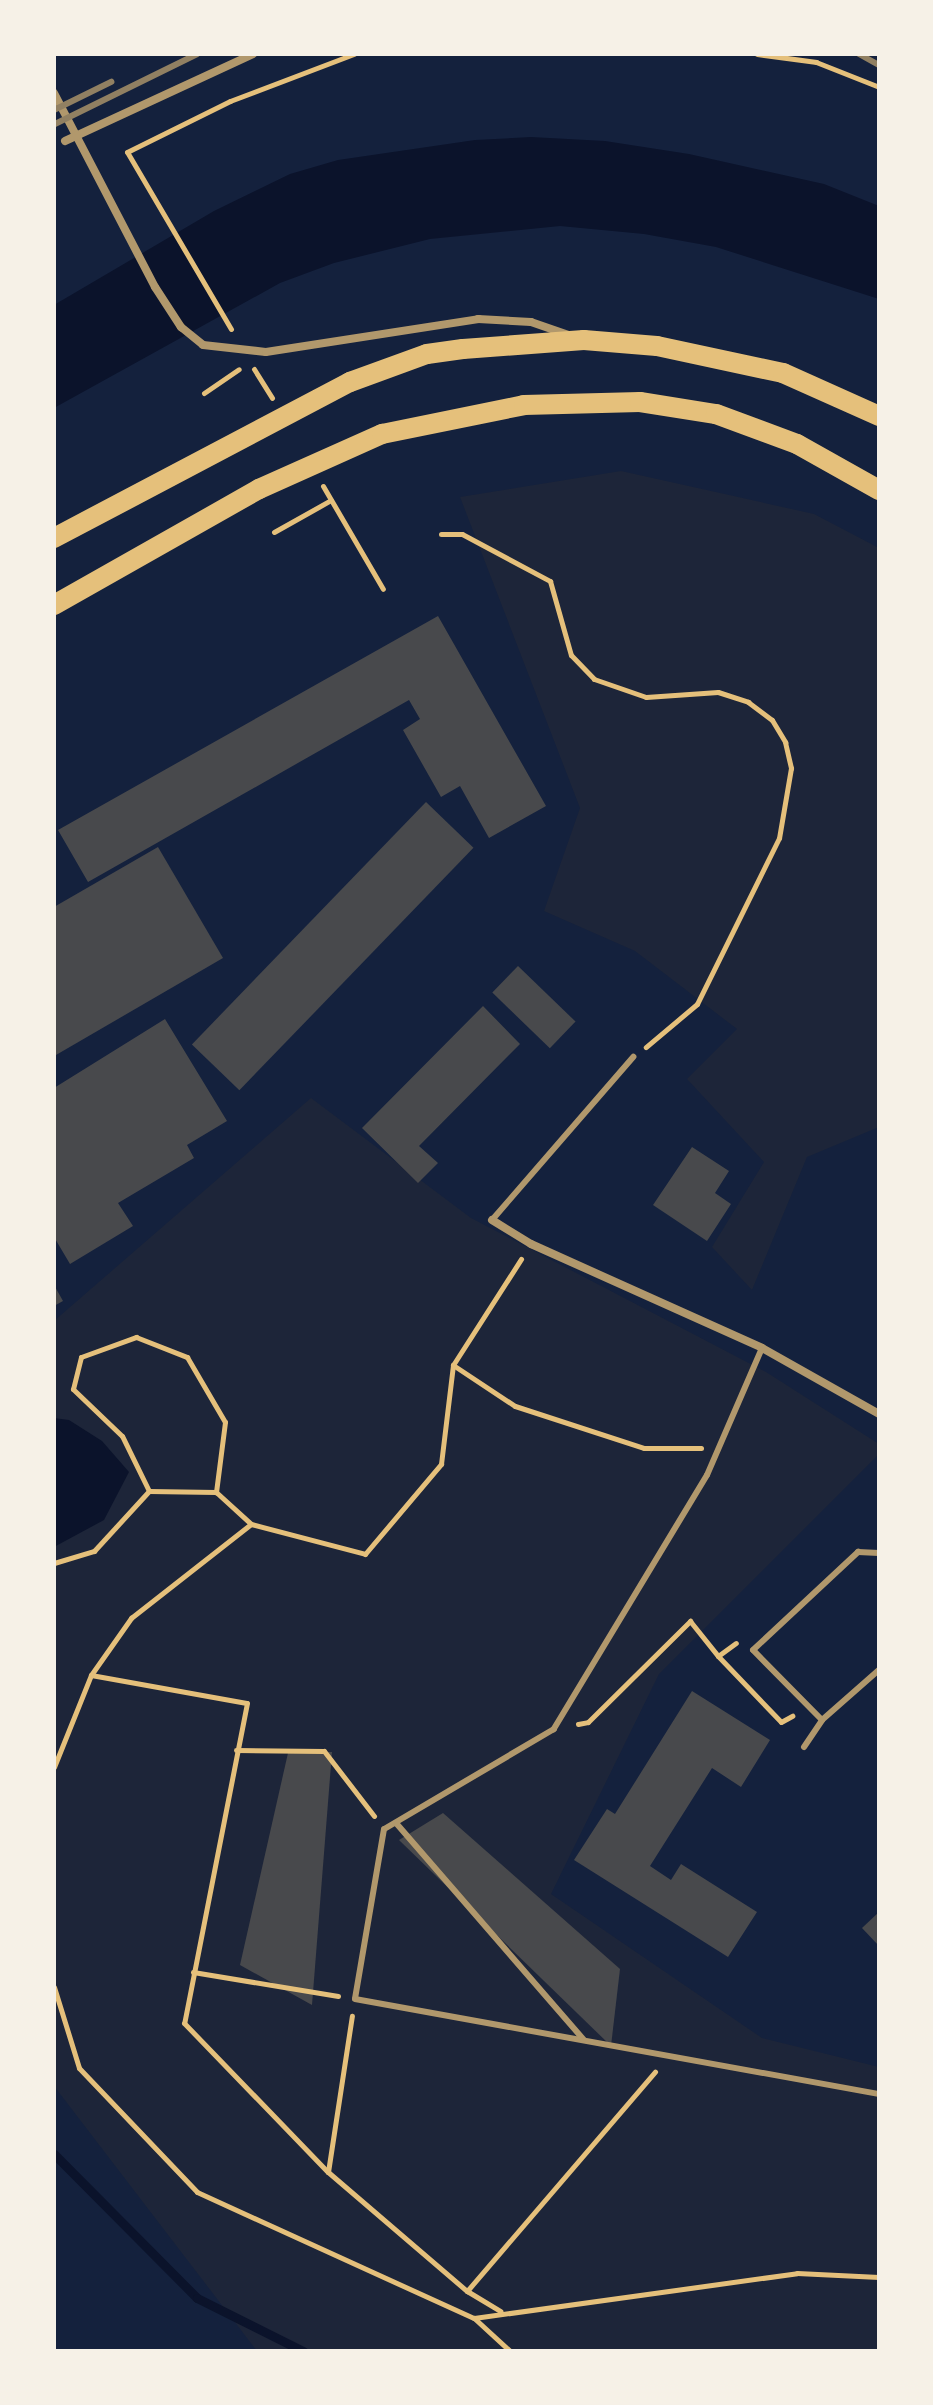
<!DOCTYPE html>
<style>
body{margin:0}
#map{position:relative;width:933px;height:2405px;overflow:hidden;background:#14213d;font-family:"DejaVu Sans",sans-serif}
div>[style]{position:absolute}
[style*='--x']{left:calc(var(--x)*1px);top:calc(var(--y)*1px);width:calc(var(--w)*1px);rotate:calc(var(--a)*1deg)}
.green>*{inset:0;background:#1d2539}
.water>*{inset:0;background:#0b132b}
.stream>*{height:9px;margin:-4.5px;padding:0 4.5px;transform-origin:4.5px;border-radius:4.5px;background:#0b132b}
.building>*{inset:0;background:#48494c;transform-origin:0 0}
.path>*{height:5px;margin:-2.5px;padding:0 2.5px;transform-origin:2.5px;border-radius:2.5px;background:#e5c07b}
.service>*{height:6px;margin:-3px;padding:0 3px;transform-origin:3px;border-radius:3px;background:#b1986c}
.minor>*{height:8px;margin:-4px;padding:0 4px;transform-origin:4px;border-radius:4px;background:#b1986c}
.primary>*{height:20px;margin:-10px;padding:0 10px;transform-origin:10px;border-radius:10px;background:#e5c07b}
.rail>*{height:6px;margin:-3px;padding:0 3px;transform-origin:3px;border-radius:3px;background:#918062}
span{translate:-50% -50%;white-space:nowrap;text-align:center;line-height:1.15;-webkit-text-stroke:6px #f6f1e7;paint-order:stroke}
.frame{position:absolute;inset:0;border:56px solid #f6f1e7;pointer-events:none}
</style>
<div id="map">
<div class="green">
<div style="clip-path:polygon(621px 471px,814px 514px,879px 548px,879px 1127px,807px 1157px,752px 1290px,712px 1247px,764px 1162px,687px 1079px,737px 1029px,635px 951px,544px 911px,580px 808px,460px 497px)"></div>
<div style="clip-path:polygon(311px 1098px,471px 1218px,766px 1372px,879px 1444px,879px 1454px,659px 1674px,551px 1894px,762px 2038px,879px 2067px,879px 2351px,257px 2351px,54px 2086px,54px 1321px)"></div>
</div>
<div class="water">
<div style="clip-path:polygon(531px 137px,605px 141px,689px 154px,824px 184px,879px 206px,879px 299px,716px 247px,644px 234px,560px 226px,430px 239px,334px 263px,280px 283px,54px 408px,54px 305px,214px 211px,290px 174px,338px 160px,475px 140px)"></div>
<div style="clip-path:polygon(54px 1418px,69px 1420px,102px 1441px,129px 1472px,104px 1520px,54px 1547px)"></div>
</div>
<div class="stream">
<div style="--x:54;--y:2154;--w:203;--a:45.2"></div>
<div style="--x:197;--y:2298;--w:119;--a:26.6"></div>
</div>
<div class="building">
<div style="clip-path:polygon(438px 616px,546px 806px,489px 838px,460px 786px,441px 797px,403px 730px,420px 719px,409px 700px,88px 882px,58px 830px)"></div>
<div style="left:426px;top:802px;width:66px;height:337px;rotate:44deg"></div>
<div style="clip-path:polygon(158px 847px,223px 958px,56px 1055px,54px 907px)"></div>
<div style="left:518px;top:966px;width:80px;height:37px;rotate:44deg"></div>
<div style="clip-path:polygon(483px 1006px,520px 1044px,419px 1146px,438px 1163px,418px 1183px,362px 1128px)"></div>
<div style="clip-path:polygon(165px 1019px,227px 1121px,187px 1145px,194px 1158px,118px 1203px,133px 1226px,70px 1264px,54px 1237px,54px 1088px)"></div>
<div style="clip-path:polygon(692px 1147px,729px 1171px,715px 1193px,731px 1204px,707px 1241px,653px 1205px)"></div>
<div style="clip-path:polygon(54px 1285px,63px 1301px,54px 1306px)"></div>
<div style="clip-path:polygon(692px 1691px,770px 1740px,741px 1787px,712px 1768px,650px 1866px,671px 1880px,681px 1864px,757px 1912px,728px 1957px,574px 1860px,607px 1809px,615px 1814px)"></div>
<div style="clip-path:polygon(332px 1752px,312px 2005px,240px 1965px,288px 1753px)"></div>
<div style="clip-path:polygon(443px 1813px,620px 1969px,611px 2046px,399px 1840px)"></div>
<div style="clip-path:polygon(879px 1912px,879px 1946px,862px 1928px)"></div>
</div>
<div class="path">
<div style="--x:757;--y:54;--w:60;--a:7.7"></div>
<div style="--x:816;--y:62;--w:68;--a:21.6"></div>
<div style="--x:231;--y:329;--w:205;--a:-120.4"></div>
<div style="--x:127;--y:152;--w:115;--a:-26.3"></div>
<div style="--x:230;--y:101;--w:133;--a:-20.8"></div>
<div style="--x:254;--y:369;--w:34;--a:58"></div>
<div style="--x:204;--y:393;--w:42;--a:-34.4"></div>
<div style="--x:323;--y:486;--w:119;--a:59.8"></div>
<div style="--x:274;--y:532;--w:65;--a:-29.3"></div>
<div style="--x:441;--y:534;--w:21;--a:0"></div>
<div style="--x:462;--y:534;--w:100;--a:28.1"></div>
<div style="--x:550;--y:581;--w:77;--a:74.2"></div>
<div style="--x:571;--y:655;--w:33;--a:46"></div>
<div style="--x:594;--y:679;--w:55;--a:19.1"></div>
<div style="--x:646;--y:697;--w:72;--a:-4"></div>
<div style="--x:718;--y:692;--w:32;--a:18"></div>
<div style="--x:748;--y:702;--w:30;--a:37"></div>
<div style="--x:772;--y:720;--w:26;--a:59"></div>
<div style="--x:785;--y:742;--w:27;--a:77"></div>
<div style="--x:791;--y:768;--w:71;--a:99.7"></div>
<div style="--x:779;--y:838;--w:185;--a:116.3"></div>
<div style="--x:697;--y:1004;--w:67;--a:139.9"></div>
<div style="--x:453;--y:1365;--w:74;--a:33.5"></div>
<div style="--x:515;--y:1406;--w:136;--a:18"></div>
<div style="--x:644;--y:1448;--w:57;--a:0"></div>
<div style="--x:149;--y:1491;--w:67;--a:0.9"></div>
<div style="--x:216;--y:1492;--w:47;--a:42.4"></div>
<div style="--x:251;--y:1524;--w:118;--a:14.7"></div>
<div style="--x:365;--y:1554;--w:118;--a:-49.8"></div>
<div style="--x:441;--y:1464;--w:100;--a:-83.1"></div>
<div style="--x:453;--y:1365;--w:126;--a:-57.3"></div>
<div style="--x:54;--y:1563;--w:42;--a:-16.7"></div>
<div style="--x:94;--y:1551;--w:81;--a:-47.5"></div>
<div style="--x:149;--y:1491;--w:61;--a:-116.1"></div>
<div style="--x:122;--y:1436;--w:68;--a:-136.2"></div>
<div style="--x:73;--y:1389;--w:33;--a:-76"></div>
<div style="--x:81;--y:1357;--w:59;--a:-20"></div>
<div style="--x:136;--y:1337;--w:55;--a:21.4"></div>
<div style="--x:187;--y:1357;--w:75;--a:59.7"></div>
<div style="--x:225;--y:1422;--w:71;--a:97.3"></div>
<div style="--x:718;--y:1656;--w:91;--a:46.3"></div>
<div style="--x:781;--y:1722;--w:13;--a:-29"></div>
<div style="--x:91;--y:1675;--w:158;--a:10.2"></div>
<div style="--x:247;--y:1703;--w:326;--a:101.1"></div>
<div style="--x:184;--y:2023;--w:207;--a:46"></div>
<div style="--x:328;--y:2172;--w:183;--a:40.6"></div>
<div style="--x:467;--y:2291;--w:39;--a:31"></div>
<div style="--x:578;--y:1724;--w:10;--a:-11"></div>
<div style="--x:588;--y:1722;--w:144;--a:-44.7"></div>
<div style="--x:690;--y:1621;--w:45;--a:51.3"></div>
<div style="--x:718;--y:1656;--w:22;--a:-36"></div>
<div style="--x:236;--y:1750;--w:88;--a:0.7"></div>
<div style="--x:324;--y:1751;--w:82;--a:52.4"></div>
<div style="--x:54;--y:1767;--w:99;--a:-68.1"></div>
<div style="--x:91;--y:1675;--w:70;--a:-54.9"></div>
<div style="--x:131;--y:1618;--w:152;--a:-38.1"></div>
<div style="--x:193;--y:1972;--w:147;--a:9.4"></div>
<div style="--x:54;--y:1987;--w:85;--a:72.8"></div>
<div style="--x:79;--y:2068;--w:171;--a:46.4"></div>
<div style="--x:197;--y:2192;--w:304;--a:24.5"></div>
<div style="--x:474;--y:2318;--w:326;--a:-7.9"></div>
<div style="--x:797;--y:2273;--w:82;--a:2.8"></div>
<div style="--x:328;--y:2172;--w:158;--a:-81.3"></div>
<div style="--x:467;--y:2291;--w:289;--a:-49.4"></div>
<div style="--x:474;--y:2318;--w:49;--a:42.5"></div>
</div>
<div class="service">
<div style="--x:492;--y:1220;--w:216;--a:-49.1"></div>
<div style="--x:762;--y:1348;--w:138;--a:113.4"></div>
<div style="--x:707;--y:1475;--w:297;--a:121.1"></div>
<div style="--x:554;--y:1729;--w:197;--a:149.5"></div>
<div style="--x:384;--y:1829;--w:172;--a:99.7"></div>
<div style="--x:355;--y:1999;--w:533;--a:10.28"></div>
<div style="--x:822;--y:1720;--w:98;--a:-134.6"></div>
<div style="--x:753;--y:1650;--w:144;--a:-43"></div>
<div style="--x:858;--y:1552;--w:21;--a:3"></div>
<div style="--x:804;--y:1747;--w:32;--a:-56"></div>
<div style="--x:822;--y:1720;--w:76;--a:-41.3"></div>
<div style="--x:396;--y:1823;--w:286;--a:49.1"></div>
</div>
<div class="minor">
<div style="--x:54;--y:93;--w:219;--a:62.5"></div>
<div style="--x:155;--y:287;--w:48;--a:57"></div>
<div style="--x:181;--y:327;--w:28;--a:39"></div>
<div style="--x:203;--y:345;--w:63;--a:6.3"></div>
<div style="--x:266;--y:352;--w:215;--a:-8.8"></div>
<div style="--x:478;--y:319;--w:53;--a:3.2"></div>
<div style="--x:531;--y:322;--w:39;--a:19"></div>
<div style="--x:65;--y:141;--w:207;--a:-24.8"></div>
<div style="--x:492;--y:1220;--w:46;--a:31.6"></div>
<div style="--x:531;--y:1244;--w:253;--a:24.2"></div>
<div style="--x:762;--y:1348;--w:134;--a:29.4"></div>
</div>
<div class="primary">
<div style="--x:54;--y:538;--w:335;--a:-27.8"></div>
<div style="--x:350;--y:382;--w:82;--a:-20"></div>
<div style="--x:427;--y:354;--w:36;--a:-8"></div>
<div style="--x:463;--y:349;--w:121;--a:-4.3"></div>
<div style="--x:584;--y:340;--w:73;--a:4.7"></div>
<div style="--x:657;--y:346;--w:129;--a:12.1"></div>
<div style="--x:783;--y:373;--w:105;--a:24.1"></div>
<div style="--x:54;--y:605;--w:236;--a:-29.5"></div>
<div style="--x:259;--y:489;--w:135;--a:-24.1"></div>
<div style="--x:382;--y:434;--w:145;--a:-11.5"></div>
<div style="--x:524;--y:405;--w:116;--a:-1.5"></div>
<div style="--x:640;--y:402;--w:77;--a:9"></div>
<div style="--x:716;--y:414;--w:86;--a:20.3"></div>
<div style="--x:797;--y:444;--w:94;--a:29.3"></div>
</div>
<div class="rail">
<div style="--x:859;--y:54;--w:23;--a:29"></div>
<div style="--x:54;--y:110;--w:64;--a:-26.2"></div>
<div style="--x:55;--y:124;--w:158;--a:-26.2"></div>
</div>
<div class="frame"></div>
</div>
